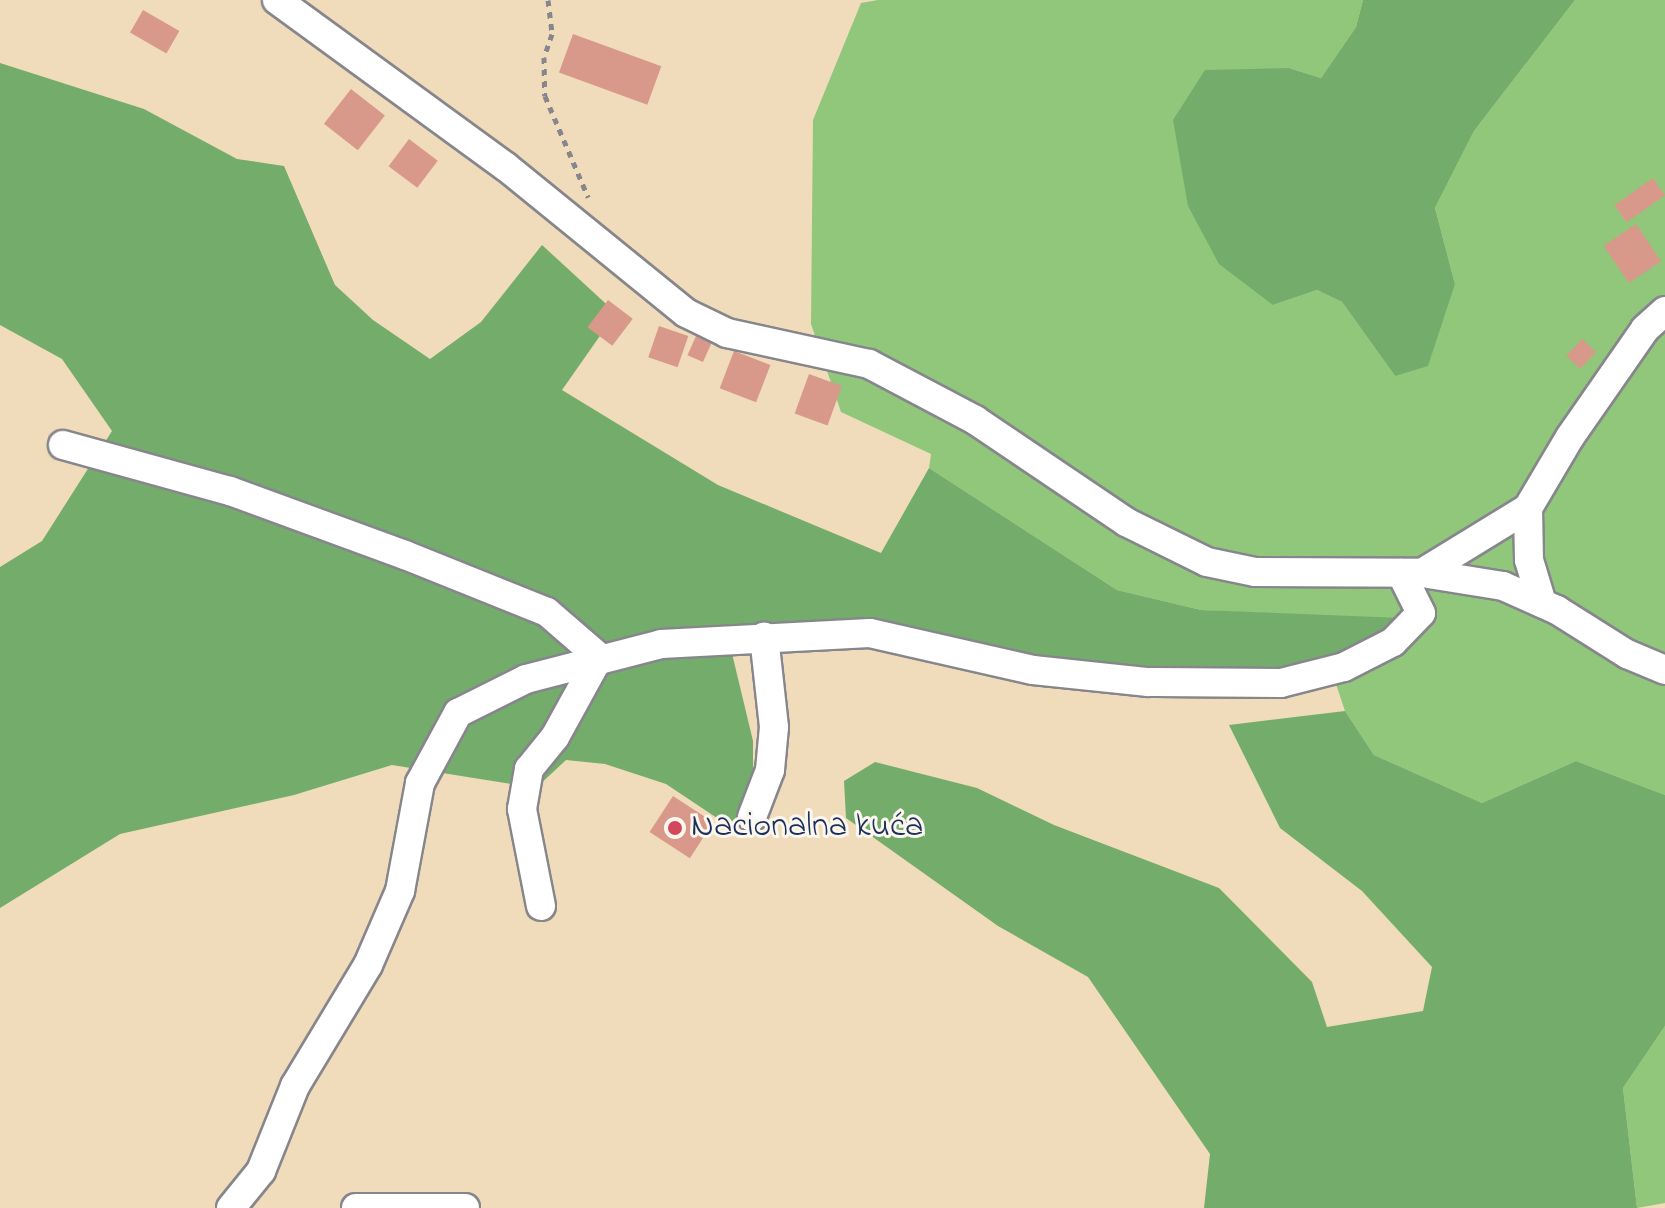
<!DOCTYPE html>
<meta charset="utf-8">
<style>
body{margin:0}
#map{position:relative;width:1665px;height:1208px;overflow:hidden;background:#f0dcba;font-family:"Indie Flower",sans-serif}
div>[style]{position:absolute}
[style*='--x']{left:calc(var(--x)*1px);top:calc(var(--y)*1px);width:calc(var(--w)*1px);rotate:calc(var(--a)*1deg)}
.green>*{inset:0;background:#90c77b}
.forest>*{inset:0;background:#74ac6b}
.building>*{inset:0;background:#d8998a;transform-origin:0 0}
.path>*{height:5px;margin-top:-2.5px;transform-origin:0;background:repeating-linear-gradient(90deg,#86868c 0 6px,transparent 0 12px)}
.roads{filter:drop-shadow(2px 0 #86868c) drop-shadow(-2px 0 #86868c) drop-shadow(0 2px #86868c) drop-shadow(0 -2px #86868c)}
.minor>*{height:28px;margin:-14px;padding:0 14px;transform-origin:14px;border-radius:14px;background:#fff}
.dots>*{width:22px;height:22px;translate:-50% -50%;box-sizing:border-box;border:4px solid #fbf7ec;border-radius:50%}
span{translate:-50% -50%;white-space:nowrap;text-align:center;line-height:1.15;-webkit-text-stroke:6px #fbf7ec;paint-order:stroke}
.poi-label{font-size:34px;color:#1b2f5e}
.left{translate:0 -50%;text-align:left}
</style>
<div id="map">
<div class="green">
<div style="clip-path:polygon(878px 0,1363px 0,1356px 27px,1321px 78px,1289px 68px,1273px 305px,1317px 290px,1342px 302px,1395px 376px,1455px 284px,1435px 208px,1474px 131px,1575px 0,1665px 0,1665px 795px,1576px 761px,1482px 803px,1374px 755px,1345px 711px,1335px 681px,1277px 614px,1201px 610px,1117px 590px,929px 468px,931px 454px,841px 412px,811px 324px,813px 120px,861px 3px)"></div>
<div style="clip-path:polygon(1665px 1026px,1665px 1203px,1637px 1208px,1623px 1088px)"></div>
</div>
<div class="forest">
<div style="clip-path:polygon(1363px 0,1575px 0,1474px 131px,1435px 208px,1455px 284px,1428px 366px,1395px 376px,1342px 302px,1317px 290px,1273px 305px,1219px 264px,1188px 206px,1173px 120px,1205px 70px,1289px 68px,1321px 78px,1356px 27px)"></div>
<div style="clip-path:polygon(0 63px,144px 109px,237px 159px,284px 166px,335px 285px,373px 320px,430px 359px,481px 322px,542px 245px,616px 313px,562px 390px,718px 485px,881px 553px,929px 468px,1117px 590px,1201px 610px,1402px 618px,1335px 681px,1059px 682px,884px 628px,729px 641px,753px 741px,753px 783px,732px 828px,666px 784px,605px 764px,566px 760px,536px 788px,392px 765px,294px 795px,120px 834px,0 908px,0 567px,42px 541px,112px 431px,62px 359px,0 325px)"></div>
<div style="clip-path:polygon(1345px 711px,1374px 755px,1482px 803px,1576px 761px,1665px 795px,1665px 1026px,1623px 1088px,1637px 1208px,1204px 1208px,1210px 1154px,1088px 977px,998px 926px,846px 818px,844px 781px,875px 762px,977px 788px,1054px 825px,1219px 888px,1312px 982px,1327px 1027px,1423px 1011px,1432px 967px,1362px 891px,1280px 828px,1229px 725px)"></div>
</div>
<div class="building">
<div style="left:143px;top:10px;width:42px;height:26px;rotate:30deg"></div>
<div style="left:573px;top:34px;width:94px;height:41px;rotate:20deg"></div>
<div style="left:351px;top:89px;width:43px;height:44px;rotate:38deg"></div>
<div style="left:409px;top:139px;width:36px;height:34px;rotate:37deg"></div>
<div style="left:1653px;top:178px;width:21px;height:47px;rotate:55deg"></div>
<div style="left:1636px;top:224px;width:45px;height:39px;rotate:56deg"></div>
<div style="left:608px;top:300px;width:31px;height:34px;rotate:37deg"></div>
<div style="left:659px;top:326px;width:31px;height:33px;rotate:19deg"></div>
<div style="left:696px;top:336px;width:17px;height:21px;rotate:24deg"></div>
<div style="left:1582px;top:339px;width:19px;height:23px;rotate:43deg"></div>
<div style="left:734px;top:351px;width:39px;height:40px;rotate:21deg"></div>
<div style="left:809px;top:374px;width:35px;height:42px;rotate:20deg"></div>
<div style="left:673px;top:796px;width:48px;height:43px;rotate:33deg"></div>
</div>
<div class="path">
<div style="--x:548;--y:0;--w:34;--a:83"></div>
<div style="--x:552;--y:34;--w:24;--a:109"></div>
<div style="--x:544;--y:57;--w:39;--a:89"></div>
<div style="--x:545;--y:96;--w:110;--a:66.9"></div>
</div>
<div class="roads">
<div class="minor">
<div style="--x:277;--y:0;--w:282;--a:36.1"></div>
<div style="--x:505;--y:166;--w:233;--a:39.1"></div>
<div style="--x:686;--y:313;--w:46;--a:26"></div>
<div style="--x:727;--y:333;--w:145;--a:12.3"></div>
<div style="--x:869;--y:364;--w:120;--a:27.8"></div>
<div style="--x:975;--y:420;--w:182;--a:34"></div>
<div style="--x:1126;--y:522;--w:90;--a:26.3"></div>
<div style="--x:1207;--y:562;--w:49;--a:11.8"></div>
<div style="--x:1255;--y:572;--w:167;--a:0.3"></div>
<div style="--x:1422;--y:573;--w:82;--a:9.1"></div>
<div style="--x:1503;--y:586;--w:59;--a:24"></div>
<div style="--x:1557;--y:610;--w:83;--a:32.2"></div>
<div style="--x:1627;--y:654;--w:41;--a:22.8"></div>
<div style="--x:63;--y:445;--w:173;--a:15.4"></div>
<div style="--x:230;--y:491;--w:186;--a:20.1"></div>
<div style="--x:405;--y:555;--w:153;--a:21.9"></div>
<div style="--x:547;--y:612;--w:69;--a:40.9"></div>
<div style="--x:1528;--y:508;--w:52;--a:88.9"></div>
<div style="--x:1529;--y:560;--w:45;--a:73.2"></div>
<div style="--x:1422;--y:573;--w:124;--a:-31.5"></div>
<div style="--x:1528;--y:508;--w:82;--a:-59.4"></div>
<div style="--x:1570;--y:437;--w:131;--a:-55.2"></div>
<div style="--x:1645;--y:329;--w:27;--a:-42"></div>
<div style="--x:752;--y:817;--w:50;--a:-69"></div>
<div style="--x:770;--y:770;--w:43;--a:-84.7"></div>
<div style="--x:774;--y:727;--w:91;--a:-96.3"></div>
<div style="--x:541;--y:906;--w:99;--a:-101.1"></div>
<div style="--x:522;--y:809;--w:41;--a:-80.1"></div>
<div style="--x:529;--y:769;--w:41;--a:-50.9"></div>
<div style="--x:555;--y:737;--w:91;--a:-61.2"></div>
<div style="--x:231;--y:1208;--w:48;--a:-51"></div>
<div style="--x:261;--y:1171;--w:92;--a:-68.2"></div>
<div style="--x:295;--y:1086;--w:141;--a:-58.9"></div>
<div style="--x:368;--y:965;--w:81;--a:-66.6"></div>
<div style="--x:400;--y:891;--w:110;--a:-79.5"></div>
<div style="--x:420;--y:783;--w:80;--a:-61.5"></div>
<div style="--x:458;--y:713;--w:76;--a:-26.6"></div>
<div style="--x:526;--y:679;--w:139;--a:-14.5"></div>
<div style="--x:661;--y:644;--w:209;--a:-3"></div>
<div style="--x:870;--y:633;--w:167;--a:12.8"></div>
<div style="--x:1033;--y:670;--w:116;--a:6"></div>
<div style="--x:1148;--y:682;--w:133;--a:0.4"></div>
<div style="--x:1281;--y:683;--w:65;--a:-14.3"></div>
<div style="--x:1344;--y:667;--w:55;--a:-27"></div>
<div style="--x:1393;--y:642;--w:40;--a:-46"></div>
<div style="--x:1421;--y:613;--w:45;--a:-116.6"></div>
<div style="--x:356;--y:1208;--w:109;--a:0"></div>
</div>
</div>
<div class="dots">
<div style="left:675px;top:828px;background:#d1495b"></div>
</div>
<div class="poi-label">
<span class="left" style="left:691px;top:828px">Nacionalna kuća</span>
</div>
</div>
